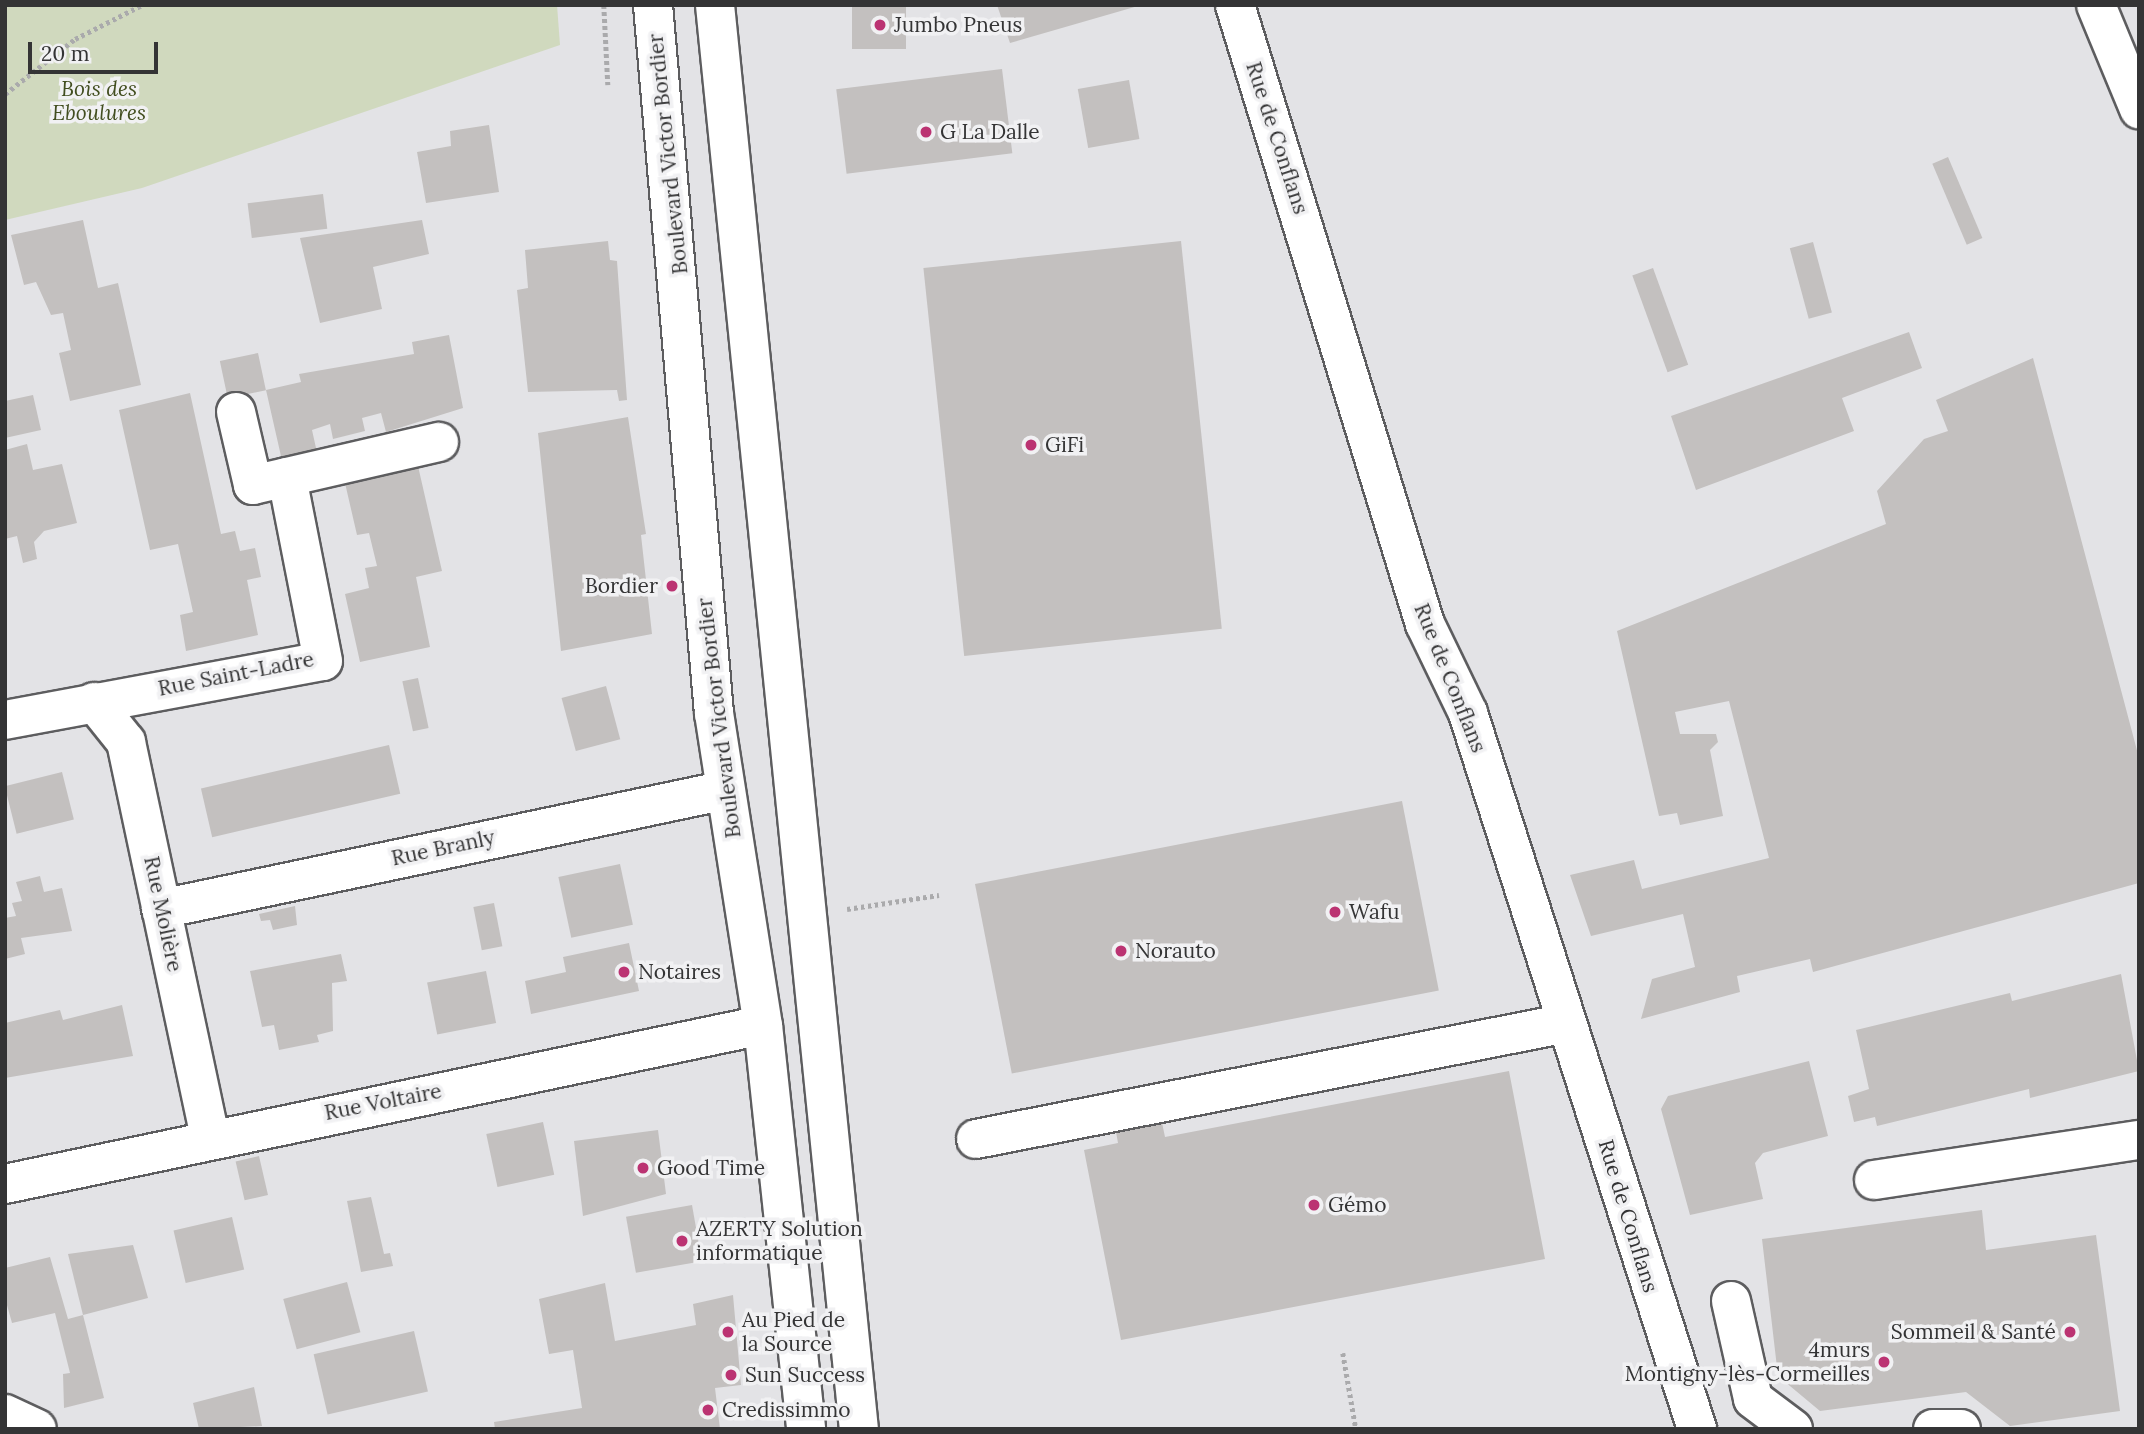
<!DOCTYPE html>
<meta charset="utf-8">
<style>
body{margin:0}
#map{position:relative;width:2144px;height:1434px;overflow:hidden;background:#e3e3e6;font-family:Lora,serif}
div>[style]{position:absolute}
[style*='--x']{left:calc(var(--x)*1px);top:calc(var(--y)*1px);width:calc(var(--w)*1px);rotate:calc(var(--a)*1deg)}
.green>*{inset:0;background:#d0d9be}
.building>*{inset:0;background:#c3c0bf;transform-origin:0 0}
.path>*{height:4.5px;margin-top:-2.25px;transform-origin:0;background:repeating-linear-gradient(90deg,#aaaaac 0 3.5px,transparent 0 7px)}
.roads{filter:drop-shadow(2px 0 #5d5d5f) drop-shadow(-2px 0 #5d5d5f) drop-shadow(0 2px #5d5d5f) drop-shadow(0 -2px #5d5d5f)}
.minor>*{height:38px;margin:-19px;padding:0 19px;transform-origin:19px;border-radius:19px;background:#fff}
.major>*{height:38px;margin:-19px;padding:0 19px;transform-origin:19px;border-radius:19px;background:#fff}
.highway>*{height:38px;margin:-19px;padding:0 19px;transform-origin:19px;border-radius:19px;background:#fff}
.dots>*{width:19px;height:19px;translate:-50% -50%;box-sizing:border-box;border:4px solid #f1f1f3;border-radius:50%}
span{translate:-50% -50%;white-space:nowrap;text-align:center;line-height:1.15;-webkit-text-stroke:7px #f1f1f3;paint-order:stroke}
.poi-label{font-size:21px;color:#343435}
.left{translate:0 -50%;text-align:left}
.right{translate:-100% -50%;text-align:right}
.park-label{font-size:21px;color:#424e20;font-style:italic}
.street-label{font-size:21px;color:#343435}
.frame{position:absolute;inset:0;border:7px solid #343435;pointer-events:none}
.scale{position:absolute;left:28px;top:42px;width:130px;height:32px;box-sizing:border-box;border:4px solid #343435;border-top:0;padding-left:9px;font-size:21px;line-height:24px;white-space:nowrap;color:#343435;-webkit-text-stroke:5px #f1f1f3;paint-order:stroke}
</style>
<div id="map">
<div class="green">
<div style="clip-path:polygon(5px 5px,557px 5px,560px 45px,142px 188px,5px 220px)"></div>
</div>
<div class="building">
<div style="left:852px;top:5px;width:54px;height:44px"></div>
<div style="clip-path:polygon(997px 5px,1138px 5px,1138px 6px,1010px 43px)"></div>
<div style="left:1002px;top:69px;width:85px;height:167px;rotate:83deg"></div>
<div style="left:1129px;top:80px;width:60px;height:52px;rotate:80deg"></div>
<div style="clip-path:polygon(489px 125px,499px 192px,426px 203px,417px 152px,451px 146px,450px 131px)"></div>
<div style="left:1948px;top:157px;width:88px;height:17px;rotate:67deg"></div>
<div style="left:323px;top:194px;width:35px;height:76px;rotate:83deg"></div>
<div style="clip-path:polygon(83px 220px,98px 288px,118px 283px,141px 385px,70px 401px,59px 353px,71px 350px,63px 313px,51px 315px,36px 282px,24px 285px,11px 235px)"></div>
<div style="clip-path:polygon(422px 220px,429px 254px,373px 267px,382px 309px,320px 323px,300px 238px)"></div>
<div style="clip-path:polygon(608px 241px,610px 260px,617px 261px,627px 400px,619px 401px,617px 390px,528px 392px,517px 290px,528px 288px,525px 250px)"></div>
<div style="left:1181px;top:241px;width:390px;height:259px;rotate:84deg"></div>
<div style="left:1813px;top:242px;width:73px;height:24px;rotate:75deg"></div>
<div style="left:1653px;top:268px;width:103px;height:22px;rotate:70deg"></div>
<div style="clip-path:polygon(1909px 332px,1922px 368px,1842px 398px,1854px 431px,1696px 490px,1671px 416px)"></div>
<div style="clip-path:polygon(449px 335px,463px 408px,386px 432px,381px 413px,362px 418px,365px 431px,333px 439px,330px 424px,312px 430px,318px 457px,283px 465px,266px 390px,301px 382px,299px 374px,414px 354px,412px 342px)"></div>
<div style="left:258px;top:353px;width:38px;height:39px;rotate:78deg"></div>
<div style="clip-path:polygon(2033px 358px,2139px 758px,2139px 883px,1813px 972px,1810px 959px,1737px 976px,1740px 992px,1641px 1019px,1652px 979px,1695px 967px,1683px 914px,1591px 936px,1570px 875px,1634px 860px,1642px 889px,1769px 858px,1729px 701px,1675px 712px,1680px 734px,1716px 734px,1718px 742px,1710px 750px,1723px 816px,1680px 825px,1677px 813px,1659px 816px,1617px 631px,1886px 524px,1877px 491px,1924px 439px,1948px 431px,1936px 400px)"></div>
<div style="clip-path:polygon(190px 393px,221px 534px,235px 531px,240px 551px,255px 548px,261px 577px,247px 580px,258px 635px,186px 651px,180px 615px,193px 612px,178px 544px,150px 550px,119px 410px)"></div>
<div style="clip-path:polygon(33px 395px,41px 430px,5px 438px,5px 401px)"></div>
<div style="clip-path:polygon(628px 417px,646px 534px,641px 535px,652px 634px,561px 651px,538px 433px)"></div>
<div style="clip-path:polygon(27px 444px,33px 470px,62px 464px,77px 523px,44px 531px,34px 542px,37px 559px,23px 563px,17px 536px,5px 539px,5px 450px)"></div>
<div style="clip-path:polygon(418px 466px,442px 571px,416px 577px,430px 647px,360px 662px,345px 594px,369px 588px,365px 568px,377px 566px,369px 533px,357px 535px,345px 483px)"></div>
<div style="left:418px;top:678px;width:51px;height:16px;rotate:78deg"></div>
<div style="left:606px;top:686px;width:55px;height:46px;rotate:75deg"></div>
<div style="left:389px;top:745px;width:50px;height:193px;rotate:77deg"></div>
<div style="left:62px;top:772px;width:49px;height:59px;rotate:76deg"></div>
<div style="left:1402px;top:801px;width:193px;height:435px;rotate:79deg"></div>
<div style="left:620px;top:864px;width:62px;height:63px;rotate:78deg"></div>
<div style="clip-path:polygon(40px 876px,44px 892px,62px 888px,72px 931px,21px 938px,25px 954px,5px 959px,5px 918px,16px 916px,12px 903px,22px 901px,16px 882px)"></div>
<div style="left:494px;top:903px;width:44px;height:21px;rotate:79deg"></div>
<div style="clip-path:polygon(295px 906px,297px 925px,273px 930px,270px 920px,261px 921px,259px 914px)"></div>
<div style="clip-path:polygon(629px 943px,639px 991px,531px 1014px,525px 981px,566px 972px,563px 957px)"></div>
<div style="clip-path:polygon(341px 954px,347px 981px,332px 983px,333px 1031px,317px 1035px,319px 1042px,279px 1050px,274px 1025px,262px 1027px,250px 971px)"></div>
<div style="left:486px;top:971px;width:53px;height:60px;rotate:79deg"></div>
<div style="clip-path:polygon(2121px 974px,2139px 1071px,2030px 1098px,2029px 1089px,1877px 1126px,1875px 1117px,1854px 1122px,1848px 1096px,1869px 1089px,1856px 1030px,2010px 993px,2012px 1001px)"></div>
<div style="clip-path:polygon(122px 1005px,133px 1056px,5px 1078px,5px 1023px,60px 1010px,63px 1020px)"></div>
<div style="clip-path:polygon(1809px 1061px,1828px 1136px,1763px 1153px,1755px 1163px,1763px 1199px,1690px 1215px,1661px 1109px,1668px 1096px)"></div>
<div style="clip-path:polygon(1509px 1071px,1545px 1259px,1121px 1340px,1084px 1150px,1118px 1143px,1114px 1121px,1160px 1113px,1165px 1137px)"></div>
<div style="left:543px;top:1122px;width:54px;height:58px;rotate:78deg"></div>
<div style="clip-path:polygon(658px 1130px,666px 1194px,583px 1216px,574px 1141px)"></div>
<div style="left:259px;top:1156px;width:40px;height:24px;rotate:77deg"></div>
<div style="clip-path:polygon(371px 1197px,384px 1254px,390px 1253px,393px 1266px,361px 1272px,347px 1201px)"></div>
<div style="left:692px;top:1205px;width:57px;height:67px;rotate:80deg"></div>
<div style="clip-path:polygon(1982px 1210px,1986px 1250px,2096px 1235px,2120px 1411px,2010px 1426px,1966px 1392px,1820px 1411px,1778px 1376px,1762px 1239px)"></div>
<div style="left:232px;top:1217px;width:54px;height:60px;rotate:77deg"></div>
<div style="clip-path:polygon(133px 1245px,148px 1298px,83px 1315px,68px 1254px)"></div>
<div style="clip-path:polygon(50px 1257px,68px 1319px,83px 1315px,104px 1398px,64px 1408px,63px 1374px,70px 1373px,55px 1313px,12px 1323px,5px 1298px,5px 1268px)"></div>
<div style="left:347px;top:1282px;width:52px;height:66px;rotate:75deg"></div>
<div style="clip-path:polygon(605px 1283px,615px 1341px,696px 1325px,693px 1304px,733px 1295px,741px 1385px,715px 1388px,720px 1429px,495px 1429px,494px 1422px,582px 1408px,573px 1350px,549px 1354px,539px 1299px)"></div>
<div style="left:414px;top:1331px;width:62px;height:103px;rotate:77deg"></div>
<div style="clip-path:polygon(254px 1387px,262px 1426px,199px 1429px,193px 1403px)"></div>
</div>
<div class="path">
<div style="--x:604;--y:5;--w:80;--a:87.1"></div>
<div style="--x:5;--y:94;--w:89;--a:-38.2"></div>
<div style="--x:75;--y:39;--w:75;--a:-26.9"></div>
<div style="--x:847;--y:909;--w:93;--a:-8.7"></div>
<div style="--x:1343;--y:1353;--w:77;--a:80.3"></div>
</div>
<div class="roads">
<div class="minor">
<div style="--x:1235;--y:5;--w:648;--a:72.94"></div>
<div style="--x:1425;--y:624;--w:99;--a:64.2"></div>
<div style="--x:1468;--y:713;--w:752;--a:72.26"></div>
<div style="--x:287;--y:477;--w:156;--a:-13"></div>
<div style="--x:94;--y:702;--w:51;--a:51.3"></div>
<div style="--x:126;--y:742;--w:405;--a:78"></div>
<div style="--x:5;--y:720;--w:323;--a:-10.5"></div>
<div style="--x:323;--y:661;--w:187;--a:-101.1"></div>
<div style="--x:287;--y:477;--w:35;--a:167"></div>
<div style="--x:253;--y:485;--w:75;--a:-103.1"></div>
<div style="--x:161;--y:909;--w:577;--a:-11.89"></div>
<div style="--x:976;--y:1139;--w:602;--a:-11.1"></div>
<div style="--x:1874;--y:1180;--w:268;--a:-8.6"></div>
<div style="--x:5;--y:1184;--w:774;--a:-11.85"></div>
<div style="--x:1731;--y:1301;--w:100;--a:77.3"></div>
<div style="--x:1753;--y:1399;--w:50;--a:36.9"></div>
<div style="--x:5;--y:1414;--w:35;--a:25"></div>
<div style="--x:1933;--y:1429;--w:28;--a:0"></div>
</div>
<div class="major">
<div style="--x:653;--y:5;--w:711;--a:85.08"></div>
<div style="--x:714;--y:713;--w:316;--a:81.1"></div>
<div style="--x:763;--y:1025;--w:406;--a:83.9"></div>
<div style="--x:715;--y:5;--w:1431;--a:84.23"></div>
</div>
<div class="highway">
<div style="--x:2096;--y:5;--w:113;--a:67.5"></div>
</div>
</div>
<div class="dots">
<div style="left:880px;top:25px;background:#bb3372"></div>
<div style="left:926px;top:132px;background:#bb3372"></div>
<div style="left:1031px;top:445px;background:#bb3372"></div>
<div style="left:672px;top:586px;background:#bb3372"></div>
<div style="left:1335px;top:912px;background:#bb3372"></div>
<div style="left:1121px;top:951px;background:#bb3372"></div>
<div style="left:624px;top:972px;background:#bb3372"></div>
<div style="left:643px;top:1168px;background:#bb3372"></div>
<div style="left:1314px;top:1205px;background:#bb3372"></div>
<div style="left:682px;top:1241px;background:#bb3372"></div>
<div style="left:728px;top:1332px;background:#bb3372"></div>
<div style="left:2070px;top:1332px;background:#bb3372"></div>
<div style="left:1884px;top:1362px;background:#bb3372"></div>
<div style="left:731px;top:1375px;background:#bb3372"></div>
<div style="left:708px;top:1410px;background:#bb3372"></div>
</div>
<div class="poi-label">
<span class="left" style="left:894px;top:25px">Jumbo Pneus</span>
<span class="left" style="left:940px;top:132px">G La Dalle</span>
<span class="left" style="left:1045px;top:445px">GiFi</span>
<span class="right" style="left:658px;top:586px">Bordier</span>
<span class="left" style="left:1349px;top:912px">Wafu</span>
<span class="left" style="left:1135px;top:951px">Norauto</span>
<span class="left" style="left:638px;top:972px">Notaires</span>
<span class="left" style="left:657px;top:1168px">Good Time</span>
<span class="left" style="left:1328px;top:1205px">Gémo</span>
<span class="left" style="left:696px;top:1241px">AZERTY Solution<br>informatique</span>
<span class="left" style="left:742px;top:1332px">Au Pied de<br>la Source</span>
<span class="right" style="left:2056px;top:1332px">Sommeil &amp; Santé</span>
<span class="right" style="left:1870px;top:1362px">4murs<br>Montigny-lès-Cormeilles</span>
<span class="left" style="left:745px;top:1375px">Sun Success</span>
<span class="left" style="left:722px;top:1410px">Credissimmo</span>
</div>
<div class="park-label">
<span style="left:99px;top:101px">Bois des<br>Eboulures</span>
</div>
<div class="street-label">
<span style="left:1277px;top:138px;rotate:72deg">Rue de Conflans</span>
<span style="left:668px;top:154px;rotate:-96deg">Boulevard Victor Bordier</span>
<span style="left:236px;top:674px;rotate:-11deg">Rue Saint-Ladre</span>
<span style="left:1450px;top:678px;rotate:68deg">Rue de Conflans</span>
<span style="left:719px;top:718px;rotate:-97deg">Boulevard Victor Bordier</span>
<span style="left:443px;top:848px;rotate:-12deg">Rue Branly</span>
<span style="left:163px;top:914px;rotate:78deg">Rue Molière</span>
<span style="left:383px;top:1102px;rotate:-11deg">Rue Voltaire</span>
<span style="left:1628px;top:1216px;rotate:73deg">Rue de Conflans</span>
</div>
<div class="frame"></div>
<div class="scale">20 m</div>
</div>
